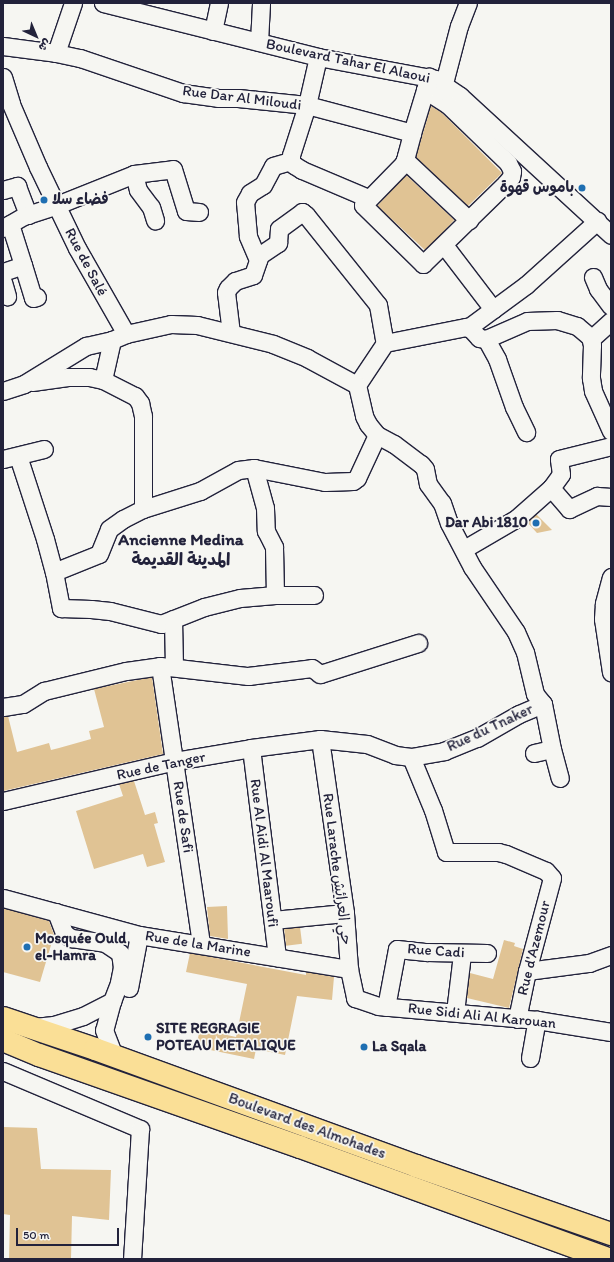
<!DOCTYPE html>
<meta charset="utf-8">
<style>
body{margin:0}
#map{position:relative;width:614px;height:1262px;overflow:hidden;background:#f6f6f2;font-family:Itim,"Playpen Sans Arabic",sans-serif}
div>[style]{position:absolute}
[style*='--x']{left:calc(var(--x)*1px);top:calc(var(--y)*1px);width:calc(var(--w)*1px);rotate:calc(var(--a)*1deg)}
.building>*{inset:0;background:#e0c394;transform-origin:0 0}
.roads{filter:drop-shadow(1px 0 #22223b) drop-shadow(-1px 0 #22223b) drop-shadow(0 1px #22223b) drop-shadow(0 -1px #22223b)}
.minor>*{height:17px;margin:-8.5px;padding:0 8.5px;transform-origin:8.5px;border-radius:8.5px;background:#f6f6f2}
.major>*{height:22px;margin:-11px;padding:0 11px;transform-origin:11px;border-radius:11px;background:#fadf96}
.dots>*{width:11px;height:11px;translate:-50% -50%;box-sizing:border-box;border:2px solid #f6f6f2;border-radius:50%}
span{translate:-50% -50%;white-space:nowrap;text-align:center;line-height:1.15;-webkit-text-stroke:3.5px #f6f6f2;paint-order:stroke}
.street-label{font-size:15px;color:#22223b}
.poi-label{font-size:15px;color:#22223b;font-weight:700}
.right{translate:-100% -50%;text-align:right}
.left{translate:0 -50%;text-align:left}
.quarter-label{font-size:17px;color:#22223b;font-weight:700}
.frame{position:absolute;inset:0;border:4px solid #22223b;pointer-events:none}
.north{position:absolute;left:16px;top:16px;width:40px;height:40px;-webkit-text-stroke:3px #f6f6f2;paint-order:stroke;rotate:136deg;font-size:11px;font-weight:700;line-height:16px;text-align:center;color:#22223b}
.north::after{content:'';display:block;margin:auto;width:14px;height:18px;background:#22223b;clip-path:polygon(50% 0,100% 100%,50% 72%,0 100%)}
.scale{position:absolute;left:16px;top:1228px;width:103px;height:18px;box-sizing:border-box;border:2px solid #22223b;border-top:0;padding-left:5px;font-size:12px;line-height:14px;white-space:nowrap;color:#22223b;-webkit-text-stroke:3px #f6f6f2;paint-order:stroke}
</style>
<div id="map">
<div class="building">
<div style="clip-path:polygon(431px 106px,442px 113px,502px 173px,468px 206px,416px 157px)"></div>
<div style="left:406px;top:175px;width:66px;height:42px;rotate:43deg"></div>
<div style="clip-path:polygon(536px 514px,552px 530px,537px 533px,527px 522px)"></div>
<div style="clip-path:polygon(152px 677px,163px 754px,3px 791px,3px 717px,8px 716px,17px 752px,49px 743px,51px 750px,59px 748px,91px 739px,89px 731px,104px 727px,94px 689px)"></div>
<div style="clip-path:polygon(134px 781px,145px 815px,155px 812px,158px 823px,154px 824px,165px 862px,147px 867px,143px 854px,94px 869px,76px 811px,123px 796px,119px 784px)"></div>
<div style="clip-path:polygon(227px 906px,228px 939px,210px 936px,207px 907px)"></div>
<div style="clip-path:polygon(3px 908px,49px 921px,54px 935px,40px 982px,3px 972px)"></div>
<div style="left:300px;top:927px;width:17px;height:16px;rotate:83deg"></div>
<div style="clip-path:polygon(504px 940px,515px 943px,514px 946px,523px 949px,509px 1008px,467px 998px,470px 973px,493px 979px)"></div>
<div style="clip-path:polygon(190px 953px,306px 975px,306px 972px,334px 977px,332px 1000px,297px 996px,285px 1055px,256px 1049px,254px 1059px,196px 1047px,200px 1029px,236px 1037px,247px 984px,186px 972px)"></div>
<div style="clip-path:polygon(3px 1127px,37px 1128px,41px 1169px,111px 1170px,109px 1220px,72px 1216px,71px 1259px,9px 1259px,10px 1215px,3px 1214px)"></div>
</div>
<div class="roads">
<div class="minor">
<div style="--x:103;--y:3;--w:222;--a:14.1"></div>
<div style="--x:318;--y:57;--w:119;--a:10.6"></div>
<div style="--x:435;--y:79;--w:30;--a:34"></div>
<div style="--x:460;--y:96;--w:205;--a:42.6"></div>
<div style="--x:213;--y:31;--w:29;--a:-78"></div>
<div style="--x:259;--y:42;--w:39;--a:-87"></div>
<div style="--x:3;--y:46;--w:53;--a:7.5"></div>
<div style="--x:56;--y:53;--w:25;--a:12"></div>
<div style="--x:80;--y:58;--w:109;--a:18.8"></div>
<div style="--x:183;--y:93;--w:35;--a:8"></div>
<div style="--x:218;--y:98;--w:20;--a:0"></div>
<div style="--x:238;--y:98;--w:69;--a:5.8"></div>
<div style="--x:307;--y:105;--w:109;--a:14.9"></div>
<div style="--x:56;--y:53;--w:53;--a:-71.2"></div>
<div style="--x:318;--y:57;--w:49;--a:102.9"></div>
<div style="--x:307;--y:105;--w:52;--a:107.7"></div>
<div style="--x:291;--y:155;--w:6;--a:90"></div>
<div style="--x:291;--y:161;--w:5;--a:53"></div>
<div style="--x:294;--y:165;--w:9;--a:32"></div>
<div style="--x:302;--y:170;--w:72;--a:23"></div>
<div style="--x:3;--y:77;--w:28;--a:73"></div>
<div style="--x:11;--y:104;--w:69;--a:66.8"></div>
<div style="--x:38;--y:167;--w:90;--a:64.3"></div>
<div style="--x:77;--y:248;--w:99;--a:60.3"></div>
<div style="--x:444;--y:83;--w:59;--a:-75.3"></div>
<div style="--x:459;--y:26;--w:25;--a:-69"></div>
<div style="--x:425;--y:90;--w:27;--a:33"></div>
<div style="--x:448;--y:105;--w:83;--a:44"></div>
<div style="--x:508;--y:163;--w:9;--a:63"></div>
<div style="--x:512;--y:171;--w:6;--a:99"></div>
<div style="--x:511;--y:177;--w:8;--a:130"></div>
<div style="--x:506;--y:183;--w:116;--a:135.7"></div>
<div style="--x:423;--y:264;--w:84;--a:-135.5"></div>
<div style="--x:363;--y:205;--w:57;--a:-45.7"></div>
<div style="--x:403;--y:164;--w:4;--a:-63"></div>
<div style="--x:405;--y:160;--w:4;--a:-76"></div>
<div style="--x:406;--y:156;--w:24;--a:-75"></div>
<div style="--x:412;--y:133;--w:45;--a:-73.2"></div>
<div style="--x:425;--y:90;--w:14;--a:-73"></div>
<div style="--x:405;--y:160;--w:88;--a:43.2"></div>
<div style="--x:134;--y:174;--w:16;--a:76"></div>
<div style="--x:138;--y:190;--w:21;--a:53"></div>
<div style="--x:151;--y:207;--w:14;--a:73"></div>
<div style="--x:3;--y:190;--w:15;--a:-16"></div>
<div style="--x:17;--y:186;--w:31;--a:69"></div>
<div style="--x:3;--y:228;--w:24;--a:-30"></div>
<div style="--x:24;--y:216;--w:35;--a:-18"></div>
<div style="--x:57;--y:205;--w:83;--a:-21.9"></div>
<div style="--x:134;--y:174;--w:39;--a:-7"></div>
<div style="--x:173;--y:169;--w:44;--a:72.8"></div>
<div style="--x:186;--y:211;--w:13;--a:4"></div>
<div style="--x:444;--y:245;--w:81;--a:52.6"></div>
<div style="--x:258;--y:260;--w:26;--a:-113"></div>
<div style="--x:248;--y:236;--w:34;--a:-95"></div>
<div style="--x:245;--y:202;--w:10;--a:-61"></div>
<div style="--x:250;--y:193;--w:15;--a:-32"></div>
<div style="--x:263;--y:185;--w:21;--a:-62"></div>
<div style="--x:273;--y:166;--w:19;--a:-16"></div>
<div style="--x:23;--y:265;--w:34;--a:73"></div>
<div style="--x:33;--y:298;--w:4;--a:-14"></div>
<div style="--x:3;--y:272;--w:21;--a:-19"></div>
<div style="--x:23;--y:265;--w:43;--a:-107.6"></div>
<div style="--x:593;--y:277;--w:13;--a:67"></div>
<div style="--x:598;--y:289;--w:21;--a:53"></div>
<div style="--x:3;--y:282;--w:15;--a:74"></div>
<div style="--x:469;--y:327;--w:71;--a:-36.4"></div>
<div style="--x:526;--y:285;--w:96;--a:-42"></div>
<div style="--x:231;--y:333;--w:41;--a:-97"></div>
<div style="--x:226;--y:292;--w:4;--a:-63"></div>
<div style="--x:228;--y:288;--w:10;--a:-45"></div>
<div style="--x:235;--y:281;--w:19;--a:-18"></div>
<div style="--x:253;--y:275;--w:21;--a:-71"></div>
<div style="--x:260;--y:255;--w:22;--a:-34"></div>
<div style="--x:278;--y:243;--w:14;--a:-86"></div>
<div style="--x:279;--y:229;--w:29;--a:-36"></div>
<div style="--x:302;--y:212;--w:5;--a:37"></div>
<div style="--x:306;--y:215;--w:115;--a:51.3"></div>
<div style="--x:378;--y:305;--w:39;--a:80"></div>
<div style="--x:486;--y:339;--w:23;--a:61"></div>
<div style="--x:497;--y:359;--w:51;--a:70.5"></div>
<div style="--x:514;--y:407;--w:28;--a:64"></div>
<div style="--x:591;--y:339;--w:27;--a:-42"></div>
<div style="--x:103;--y:380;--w:41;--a:-77.3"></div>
<div style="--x:32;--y:382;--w:36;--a:-8"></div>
<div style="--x:68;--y:377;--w:21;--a:0"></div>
<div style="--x:89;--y:377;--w:14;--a:12"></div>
<div style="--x:103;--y:380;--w:36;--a:27"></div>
<div style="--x:135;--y:396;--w:9;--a:54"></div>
<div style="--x:140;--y:403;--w:13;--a:77"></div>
<div style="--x:143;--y:416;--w:93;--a:90"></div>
<div style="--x:357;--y:385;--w:50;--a:-56.3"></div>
<div style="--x:385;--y:343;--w:83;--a:-11.2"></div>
<div style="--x:466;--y:327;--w:5;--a:22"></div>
<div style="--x:471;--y:329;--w:12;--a:48"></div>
<div style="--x:479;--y:338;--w:7;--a:8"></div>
<div style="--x:486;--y:339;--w:45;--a:-23.7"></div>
<div style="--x:527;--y:321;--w:30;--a:-2"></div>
<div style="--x:557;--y:320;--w:21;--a:17"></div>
<div style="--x:577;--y:326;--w:17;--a:40"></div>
<div style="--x:590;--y:337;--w:8;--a:76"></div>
<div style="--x:592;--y:345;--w:33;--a:92"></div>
<div style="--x:591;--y:378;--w:13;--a:81"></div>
<div style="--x:593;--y:391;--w:44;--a:65.8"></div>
<div style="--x:3;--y:391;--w:22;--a:-18"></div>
<div style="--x:24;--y:384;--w:73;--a:-31.5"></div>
<div style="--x:86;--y:346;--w:27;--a:-13"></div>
<div style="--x:112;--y:340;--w:15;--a:-23"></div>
<div style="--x:126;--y:334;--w:46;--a:-12.5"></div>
<div style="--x:171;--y:324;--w:26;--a:2"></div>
<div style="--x:197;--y:325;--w:78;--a:14"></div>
<div style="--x:273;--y:344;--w:37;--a:22"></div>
<div style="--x:307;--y:358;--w:57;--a:28.4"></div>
<div style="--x:357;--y:385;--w:32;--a:77"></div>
<div style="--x:364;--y:416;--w:9;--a:63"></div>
<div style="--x:368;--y:424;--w:14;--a:51"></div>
<div style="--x:377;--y:435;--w:19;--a:28"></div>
<div style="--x:394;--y:444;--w:34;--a:37"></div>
<div style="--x:421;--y:464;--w:6;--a:51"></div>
<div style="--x:425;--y:469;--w:15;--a:79"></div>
<div style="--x:428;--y:484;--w:24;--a:54"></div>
<div style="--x:442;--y:503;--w:21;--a:71"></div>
<div style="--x:449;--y:523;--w:50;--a:62.4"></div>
<div style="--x:472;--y:567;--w:78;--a:55.9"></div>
<div style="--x:516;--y:632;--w:22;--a:66"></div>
<div style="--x:525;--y:652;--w:43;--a:76.6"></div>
<div style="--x:535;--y:694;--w:13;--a:51"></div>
<div style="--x:543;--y:704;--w:46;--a:78.7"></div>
<div style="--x:552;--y:749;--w:30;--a:75"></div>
<div style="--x:18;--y:456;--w:87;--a:72"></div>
<div style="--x:45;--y:539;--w:34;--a:75"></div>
<div style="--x:54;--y:572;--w:37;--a:79"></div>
<div style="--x:61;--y:608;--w:30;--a:2"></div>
<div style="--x:91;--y:609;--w:19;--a:6"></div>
<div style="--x:110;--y:611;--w:53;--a:14.3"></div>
<div style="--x:161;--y:624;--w:46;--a:-21.6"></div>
<div style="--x:204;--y:607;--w:37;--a:-14"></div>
<div style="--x:240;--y:598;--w:35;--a:-5"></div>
<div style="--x:275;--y:595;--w:39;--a:0"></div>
<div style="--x:3;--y:459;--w:42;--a:-13.7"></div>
<div style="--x:254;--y:468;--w:41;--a:74.6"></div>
<div style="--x:265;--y:508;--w:23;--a:88"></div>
<div style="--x:266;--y:531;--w:18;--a:63"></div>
<div style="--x:274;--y:547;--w:48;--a:88.8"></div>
<div style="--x:551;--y:488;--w:28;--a:49"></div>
<div style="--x:569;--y:509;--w:31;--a:-25"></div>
<div style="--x:597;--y:496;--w:14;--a:4"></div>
<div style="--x:464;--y:549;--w:61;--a:-30.3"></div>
<div style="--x:517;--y:518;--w:45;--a:-41.4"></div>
<div style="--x:551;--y:488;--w:17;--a:-54"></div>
<div style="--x:561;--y:474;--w:15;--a:-98"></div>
<div style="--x:559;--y:459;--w:54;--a:-14"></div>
<div style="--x:54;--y:572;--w:48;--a:-21.8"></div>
<div style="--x:99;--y:554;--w:27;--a:-68"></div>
<div style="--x:109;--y:529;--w:17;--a:-36"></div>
<div style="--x:123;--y:519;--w:22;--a:-27"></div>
<div style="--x:143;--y:509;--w:60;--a:-17.5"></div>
<div style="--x:200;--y:491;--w:43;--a:-28.9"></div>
<div style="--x:238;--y:470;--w:16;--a:-7"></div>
<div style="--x:254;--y:468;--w:72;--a:11.2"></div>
<div style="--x:325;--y:482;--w:28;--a:-2"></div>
<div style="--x:353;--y:481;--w:5;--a:-37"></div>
<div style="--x:357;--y:478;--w:47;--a:-65.1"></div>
<div style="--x:611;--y:577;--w:28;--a:105"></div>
<div style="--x:604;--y:604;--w:15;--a:94"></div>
<div style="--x:603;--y:619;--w:54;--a:81.4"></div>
<div style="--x:173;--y:619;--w:48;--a:88.8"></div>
<div style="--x:160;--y:666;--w:281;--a:81.6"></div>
<div style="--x:3;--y:707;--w:20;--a:-9"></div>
<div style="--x:23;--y:704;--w:25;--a:-32"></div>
<div style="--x:44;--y:691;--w:84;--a:-13.7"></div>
<div style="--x:126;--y:671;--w:34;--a:-8"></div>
<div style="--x:160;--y:666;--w:89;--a:6.5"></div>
<div style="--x:248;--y:676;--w:64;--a:-7.1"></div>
<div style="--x:312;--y:668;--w:10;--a:37"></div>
<div style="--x:320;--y:674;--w:103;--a:-17.6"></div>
<div style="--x:320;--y:739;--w:176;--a:81.8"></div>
<div style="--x:345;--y:913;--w:56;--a:85.9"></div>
<div style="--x:349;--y:969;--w:30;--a:78"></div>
<div style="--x:355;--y:998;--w:24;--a:19"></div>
<div style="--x:378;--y:1006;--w:160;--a:5"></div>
<div style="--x:537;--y:1020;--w:75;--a:9.2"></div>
<div style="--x:251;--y:748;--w:211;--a:82.9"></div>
<div style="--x:534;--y:753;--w:18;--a:-13"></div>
<div style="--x:411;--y:757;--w:57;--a:67.5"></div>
<div style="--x:433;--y:810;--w:44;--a:72.8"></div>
<div style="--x:446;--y:852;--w:52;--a:0"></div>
<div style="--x:498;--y:852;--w:8;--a:14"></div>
<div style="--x:506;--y:854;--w:43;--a:23"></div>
<div style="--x:546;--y:871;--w:9;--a:49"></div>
<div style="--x:552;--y:878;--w:96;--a:105"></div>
<div style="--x:527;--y:971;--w:49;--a:101.8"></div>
<div style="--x:3;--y:801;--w:177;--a:-13.1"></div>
<div style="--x:175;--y:761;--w:77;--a:-9.7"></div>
<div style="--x:251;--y:748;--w:70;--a:-7.4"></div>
<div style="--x:320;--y:739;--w:47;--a:6.1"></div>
<div style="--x:367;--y:744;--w:30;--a:21"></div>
<div style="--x:395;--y:755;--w:16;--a:7"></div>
<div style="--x:411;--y:757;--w:34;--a:-10"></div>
<div style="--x:444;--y:751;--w:35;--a:-22"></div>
<div style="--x:477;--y:738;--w:48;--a:-29.7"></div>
<div style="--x:519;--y:714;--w:26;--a:-23"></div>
<div style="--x:3;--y:898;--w:141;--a:15.2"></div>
<div style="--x:139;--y:935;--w:213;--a:9.2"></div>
<div style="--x:56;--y:912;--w:22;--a:69"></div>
<div style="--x:64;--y:933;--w:9;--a:36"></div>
<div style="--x:71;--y:938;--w:34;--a:8"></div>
<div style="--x:105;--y:943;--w:18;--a:34"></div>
<div style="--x:120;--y:953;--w:14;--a:82"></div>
<div style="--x:122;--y:967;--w:16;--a:101"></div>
<div style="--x:119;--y:983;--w:19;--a:111"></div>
<div style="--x:273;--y:920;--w:72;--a:-5.6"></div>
<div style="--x:527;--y:971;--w:63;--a:-7.4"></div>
<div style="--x:589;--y:963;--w:23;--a:-20"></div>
<div style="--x:129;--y:988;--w:54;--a:-79.3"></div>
<div style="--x:386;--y:1007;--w:59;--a:-79.3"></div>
<div style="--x:397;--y:949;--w:30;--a:6"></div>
<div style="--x:427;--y:952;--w:60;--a:1"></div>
<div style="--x:455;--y:1012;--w:58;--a:-83.1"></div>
<div style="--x:34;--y:1027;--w:20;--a:-6"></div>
<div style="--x:54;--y:1025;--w:30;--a:-17"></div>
<div style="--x:83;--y:1016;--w:33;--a:-27"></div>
<div style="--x:112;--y:1001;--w:30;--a:105"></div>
<div style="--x:104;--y:1030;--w:28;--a:69"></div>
<div style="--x:530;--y:1058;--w:39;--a:-80"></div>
<div style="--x:3;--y:1071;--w:149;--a:22.9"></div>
<div style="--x:140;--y:1129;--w:130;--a:93.5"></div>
</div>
<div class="major">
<div style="--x:3;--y:1018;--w:97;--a:18.6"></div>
<div style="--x:95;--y:1049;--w:342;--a:20"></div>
<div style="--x:416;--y:1166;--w:207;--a:19.2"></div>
<div style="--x:3;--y:1040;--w:39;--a:23"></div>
<div style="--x:39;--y:1055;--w:277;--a:19.4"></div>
<div style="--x:300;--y:1147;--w:328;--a:20"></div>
</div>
</div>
<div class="dots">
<div style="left:582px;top:188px;background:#1f6fb2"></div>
<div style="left:44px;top:200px;background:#1f6fb2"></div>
<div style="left:536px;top:523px;background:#1f6fb2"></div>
<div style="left:27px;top:947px;background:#1f6fb2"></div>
<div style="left:148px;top:1037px;background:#1f6fb2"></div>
<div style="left:364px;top:1047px;background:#1f6fb2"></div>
</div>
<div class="street-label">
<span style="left:348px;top:61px;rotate:12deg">Boulevard Tahar El Alaoui</span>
<span style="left:242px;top:98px;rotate:7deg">Rue Dar Al Miloudi</span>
<span style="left:86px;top:262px;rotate:62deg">Rue de Salé</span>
<span style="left:490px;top:728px;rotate:-25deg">Rue du Tnaker</span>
<span style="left:161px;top:766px;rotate:-12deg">Rue de Tanger</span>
<span style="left:183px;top:817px;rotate:82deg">Rue de Safi</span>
<span style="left:264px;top:853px;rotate:83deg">Rue Al Aidi Al Maaroufi</span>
<span style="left:337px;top:869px;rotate:83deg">Rue Larache حي العرائش</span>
<span style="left:198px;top:944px;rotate:9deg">Rue de la Marine</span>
<span style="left:534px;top:948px;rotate:-76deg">Rue d'Azemour</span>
<span style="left:436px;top:951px;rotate:4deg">Rue Cadi</span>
<span style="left:482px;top:1016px;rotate:6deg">Rue Sidi Ali Al Karouan</span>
<span style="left:307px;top:1126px;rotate:20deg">Boulevard des Almohades</span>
</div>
<div class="poi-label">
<span class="right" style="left:574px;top:188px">باموس قهوة</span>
<span class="left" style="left:52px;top:200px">فضاء سلا</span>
<span class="right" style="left:528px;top:523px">Dar Abi 1810</span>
<span class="left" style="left:35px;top:947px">Mosquée Ould<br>el-Hamra</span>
<span class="left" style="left:156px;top:1037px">SITE REGRAGIE<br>POTEAU METALIQUE</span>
<span class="left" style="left:372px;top:1047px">La Sqala</span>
</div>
<div class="quarter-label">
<span style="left:181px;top:550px">Ancienne Medina<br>المدينة القديمة</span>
</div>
<div class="frame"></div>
<div class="north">ش</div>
<div class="scale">50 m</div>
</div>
